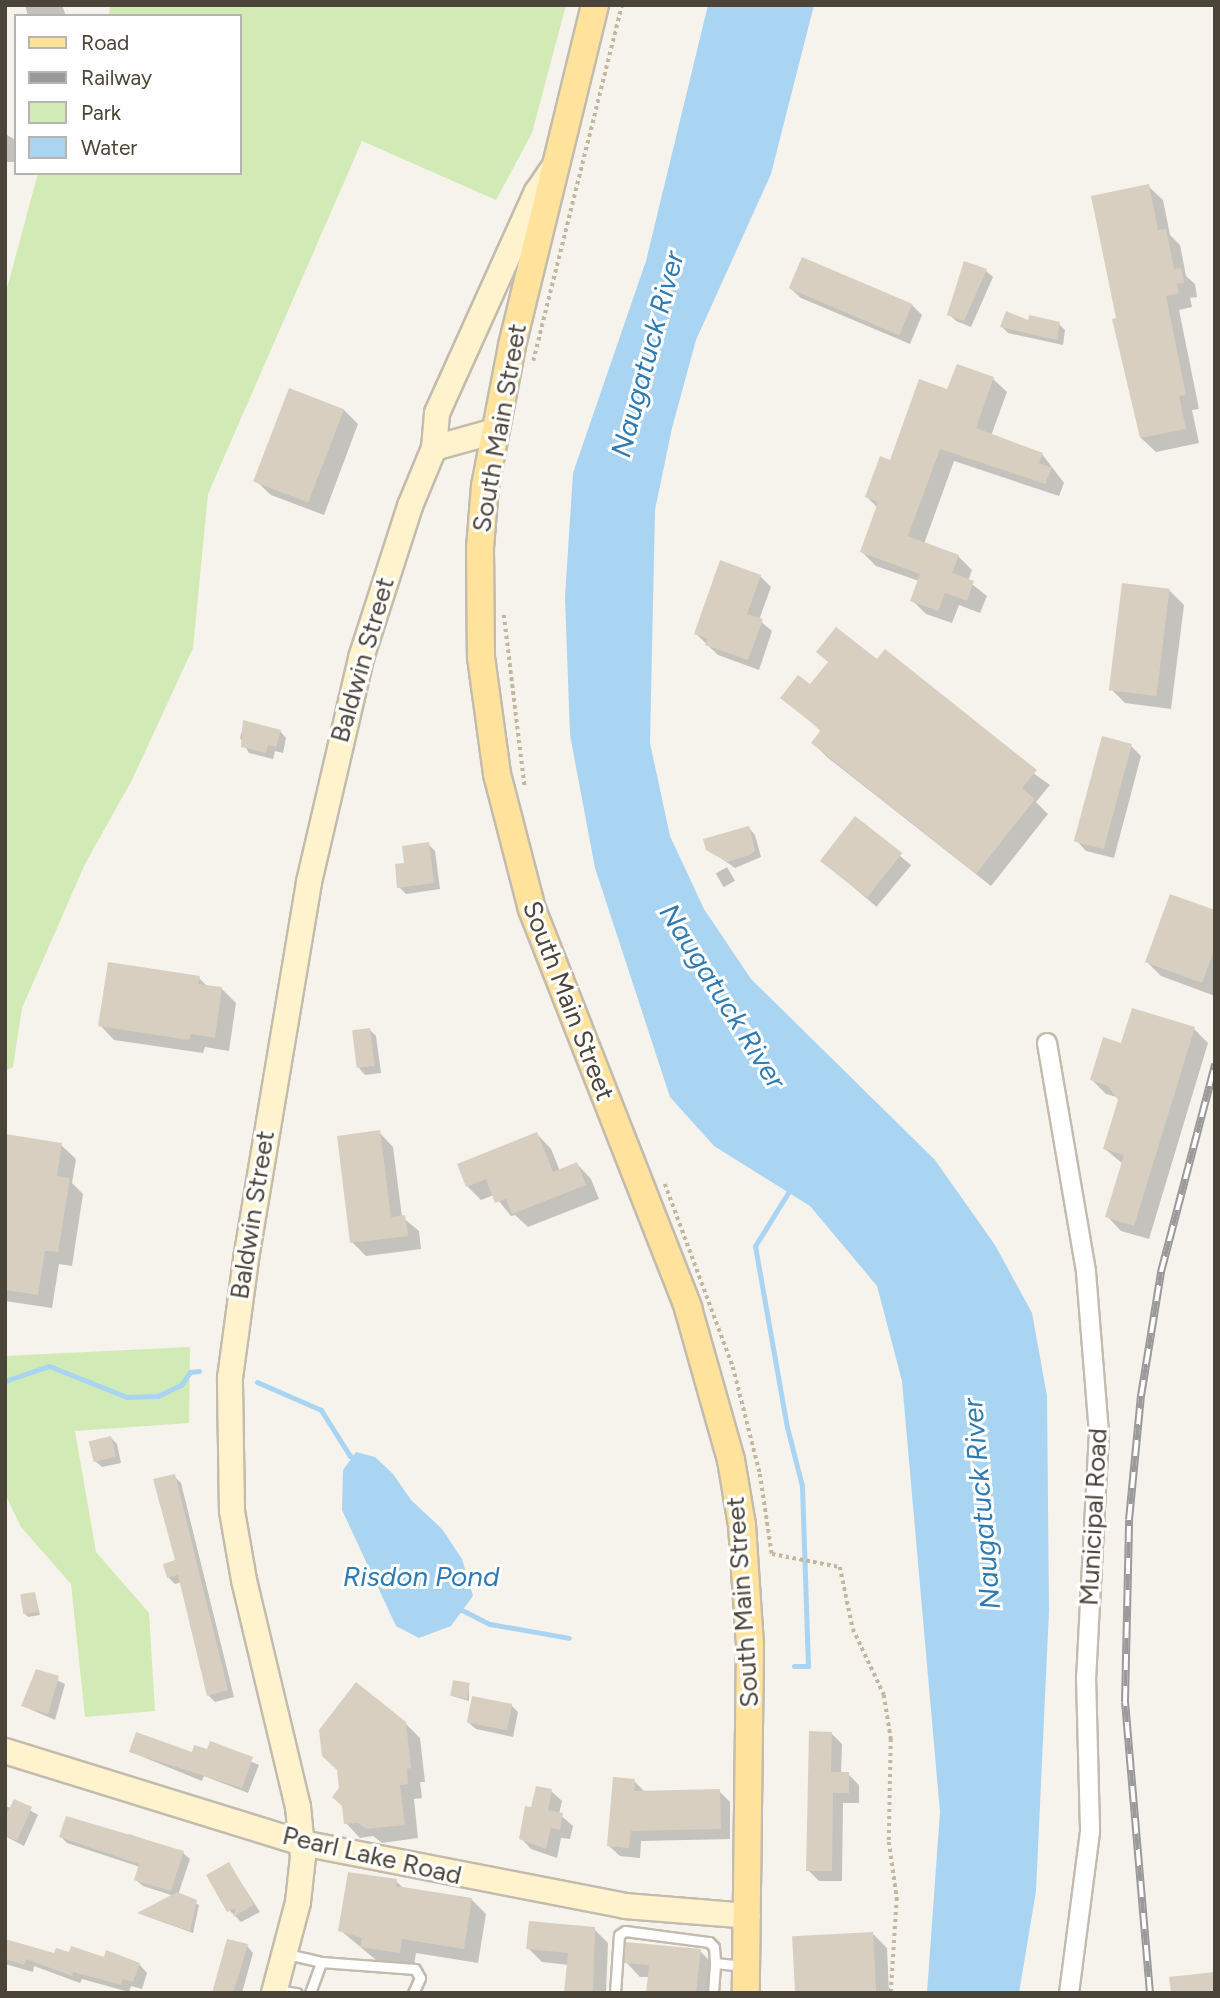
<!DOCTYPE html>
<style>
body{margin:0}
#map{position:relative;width:1220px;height:1998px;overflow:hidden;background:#f6f3ec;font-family:Figtree,sans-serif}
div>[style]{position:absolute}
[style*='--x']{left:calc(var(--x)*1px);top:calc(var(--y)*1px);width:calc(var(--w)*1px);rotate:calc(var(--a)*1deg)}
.green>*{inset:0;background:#d2eab5}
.water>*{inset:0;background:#a9d4f2}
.shadow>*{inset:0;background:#0003;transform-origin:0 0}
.stream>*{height:5px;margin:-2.5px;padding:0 2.5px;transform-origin:2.5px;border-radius:2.5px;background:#a9d4f2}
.building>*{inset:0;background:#d8cfc1;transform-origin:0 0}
.path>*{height:3.5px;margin-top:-1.75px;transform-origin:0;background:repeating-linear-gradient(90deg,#c4b79f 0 3.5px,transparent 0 7px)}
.roads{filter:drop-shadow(2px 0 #c2bbae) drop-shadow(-2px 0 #c2bbae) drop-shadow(0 2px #c2bbae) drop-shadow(0 -2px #c2bbae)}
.service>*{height:9px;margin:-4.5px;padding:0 4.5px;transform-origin:4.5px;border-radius:4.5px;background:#fff}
.minor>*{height:18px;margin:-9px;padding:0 9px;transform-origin:9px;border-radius:9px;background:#fff}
.secondary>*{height:24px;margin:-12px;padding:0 12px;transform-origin:12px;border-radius:12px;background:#fff3cd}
.primary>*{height:26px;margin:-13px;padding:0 13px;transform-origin:13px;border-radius:13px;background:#ffe39c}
.rail>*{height:8px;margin-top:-4px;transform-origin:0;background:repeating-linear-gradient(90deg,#fff 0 16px,#9a9a9a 0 32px);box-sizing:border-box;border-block:2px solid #9a9a9a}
span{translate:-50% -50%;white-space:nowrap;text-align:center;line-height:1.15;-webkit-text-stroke:6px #fff;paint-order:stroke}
.street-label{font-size:26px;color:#4b4439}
.water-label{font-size:28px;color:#2e7ab2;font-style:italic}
.frame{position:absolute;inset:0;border:7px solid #4b4439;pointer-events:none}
.legend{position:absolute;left:14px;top:14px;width:228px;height:161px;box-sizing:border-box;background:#fff;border:2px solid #b7b4b0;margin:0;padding:9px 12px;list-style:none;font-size:21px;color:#4b4439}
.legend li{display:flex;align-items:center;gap:14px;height:35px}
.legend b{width:35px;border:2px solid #b7b4b0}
</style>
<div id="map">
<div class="green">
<div style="clip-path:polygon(110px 5px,566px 5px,532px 133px,496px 200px,362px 141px,208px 494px,193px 648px,132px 780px,85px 864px,22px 1008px,13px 1067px,5px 1071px,5px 296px,38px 173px,240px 173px,240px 16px,109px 16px)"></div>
<div style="clip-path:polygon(190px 1347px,189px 1423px,75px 1431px,96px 1552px,149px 1613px,155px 1711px,85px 1717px,71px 1584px,21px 1527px,5px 1494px,5px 1356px)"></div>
</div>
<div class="water">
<div style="clip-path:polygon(708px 5px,814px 5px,771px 174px,696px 340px,672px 428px,655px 510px,650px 743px,670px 836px,704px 909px,751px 979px,935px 1160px,995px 1245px,1032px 1313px,1047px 1396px,1049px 1611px,1036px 1891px,1019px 1993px,927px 1993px,940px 1812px,902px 1381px,877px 1286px,810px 1206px,714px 1146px,670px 1097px,595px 868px,570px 735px,565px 597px,573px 473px,646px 261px)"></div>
<div style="clip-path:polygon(356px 1452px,375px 1457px,393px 1474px,411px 1500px,442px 1529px,462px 1559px,473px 1596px,451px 1626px,419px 1638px,396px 1626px,342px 1510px,343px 1470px)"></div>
</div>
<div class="shadow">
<div style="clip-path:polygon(25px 5px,62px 5px,66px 16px,28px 16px)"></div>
<div style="clip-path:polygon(5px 134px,16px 140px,16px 162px,5px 162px)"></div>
<div style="clip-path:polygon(1148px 186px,1163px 200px,1170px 235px,1180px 245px,1186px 276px,1195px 284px,1197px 297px,1190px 298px,1192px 307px,1179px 310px,1199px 409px,1192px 410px,1199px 443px,1156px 452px,1141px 438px,1118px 319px)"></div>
<div style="clip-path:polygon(986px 271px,993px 277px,971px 327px,956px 321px,949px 314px)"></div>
<div style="clip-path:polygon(790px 288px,912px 305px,922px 315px,910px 344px,801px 298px)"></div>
<div style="clip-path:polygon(1029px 322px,1059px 324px,1065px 330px,1063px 345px,1008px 333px,1002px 327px)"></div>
<div style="clip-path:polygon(993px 379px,1007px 392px,991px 436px,1042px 454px,1064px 483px,1059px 496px,954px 461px,924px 544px,958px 556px,972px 570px,968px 581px,987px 596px,980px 613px,959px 605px,952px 623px,926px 614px,912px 600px,919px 581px,876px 566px,862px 552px,878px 508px,867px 497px,949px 391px)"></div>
<div style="clip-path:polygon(344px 410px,358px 424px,324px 515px,271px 495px,256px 481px)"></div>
<div style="clip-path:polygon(760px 576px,771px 587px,759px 620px,772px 631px,759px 670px,718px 655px,696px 634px)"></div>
<div style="clip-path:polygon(1169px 590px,1184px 605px,1171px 709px,1125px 703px,1111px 689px)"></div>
<div style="clip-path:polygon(877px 662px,1050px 785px,1036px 802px,1048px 814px,991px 886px,827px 757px,813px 743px,822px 732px,783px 697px,810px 686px,829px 663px)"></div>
<div style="clip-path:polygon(244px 723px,280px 731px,286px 738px,283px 753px,275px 751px,273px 759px,249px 753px,240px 738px)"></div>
<div style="clip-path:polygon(1131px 746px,1141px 756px,1114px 858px,1086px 851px,1076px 840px)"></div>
<div style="left:856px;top:819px;width:72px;height:54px;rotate:40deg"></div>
<div style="clip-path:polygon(749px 828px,755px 835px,761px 857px,735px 868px,708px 849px)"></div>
<div style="clip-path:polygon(428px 844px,435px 851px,440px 889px,406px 894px,399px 887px,406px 865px)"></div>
<div style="left:727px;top:867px;width:16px;height:13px;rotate:60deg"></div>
<div style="clip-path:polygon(1215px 912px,1215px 996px,1161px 976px,1147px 962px)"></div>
<div style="clip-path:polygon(199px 978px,208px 987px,222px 989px,236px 1003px,229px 1051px,205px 1047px,203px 1053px,114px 1040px,100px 1025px)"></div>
<div style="clip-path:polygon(1194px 1029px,1208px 1043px,1149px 1239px,1121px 1231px,1107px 1216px,1123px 1164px,1105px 1149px,1120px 1098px,1106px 1094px,1092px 1080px)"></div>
<div style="clip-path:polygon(370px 1030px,376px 1036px,381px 1073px,365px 1075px,359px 1068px)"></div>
<div style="clip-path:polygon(379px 1132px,393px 1147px,402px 1217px,419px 1231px,421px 1249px,366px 1256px,352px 1242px)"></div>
<div style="clip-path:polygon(537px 1134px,551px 1149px,560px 1171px,577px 1164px,591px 1179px,599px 1199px,528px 1227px,515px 1215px,511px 1216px,494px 1195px,481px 1200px,467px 1186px)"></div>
<div style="clip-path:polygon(61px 1145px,76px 1159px,72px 1183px,83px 1194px,72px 1266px,59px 1264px,52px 1308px,5px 1301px,5px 1146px)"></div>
<div style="clip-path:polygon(111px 1438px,117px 1444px,121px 1463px,102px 1467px,95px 1461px)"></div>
<div style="clip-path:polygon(174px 1476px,181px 1483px,234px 1697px,215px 1702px,208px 1695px,182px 1582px,175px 1584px,168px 1577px,177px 1562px)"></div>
<div style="clip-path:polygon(35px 1594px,40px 1615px,28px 1617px,25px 1614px)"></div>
<div style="clip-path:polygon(37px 1671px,65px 1684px,55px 1720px,23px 1706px)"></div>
<div style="clip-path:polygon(469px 1684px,469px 1701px,452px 1696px)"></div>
<div style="clip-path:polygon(511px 1705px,518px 1712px,513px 1737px,476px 1729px,469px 1723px)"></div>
<div style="clip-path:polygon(405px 1723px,420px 1738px,425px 1782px,420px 1782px,422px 1798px,414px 1799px,418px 1838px,382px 1843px,373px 1836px,360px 1838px,346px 1823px)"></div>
<div style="clip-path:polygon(831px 1733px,842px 1744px,841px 1774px,848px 1774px,859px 1785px,859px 1803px,843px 1803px,842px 1881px,819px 1881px,808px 1870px)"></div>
<div style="clip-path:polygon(211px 1743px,259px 1765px,248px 1793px,204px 1776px,202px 1781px,131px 1752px,193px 1754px,208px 1751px)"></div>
<div style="clip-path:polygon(634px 1781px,644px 1791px,719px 1791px,730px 1802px,730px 1839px,641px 1841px,640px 1858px,620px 1856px,609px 1846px)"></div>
<div style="clip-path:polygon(551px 1791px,562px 1801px,559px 1814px,573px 1826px,570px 1839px,561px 1838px,557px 1858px,531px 1849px,521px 1838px,533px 1809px)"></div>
<div style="clip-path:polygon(15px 1801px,38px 1815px,24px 1846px,5px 1836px,5px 1806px,11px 1808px)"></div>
<div style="clip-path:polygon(129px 1834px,183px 1853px,190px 1859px,178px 1895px,199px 1905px,193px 1933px,140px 1914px,174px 1896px,143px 1886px,136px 1880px,140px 1867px,67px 1843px,61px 1837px,127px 1839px)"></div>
<div style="clip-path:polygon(229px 1864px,260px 1912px,241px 1922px,229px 1910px)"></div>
<div style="clip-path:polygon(396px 1881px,404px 1889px,472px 1900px,486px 1914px,478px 1963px,416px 1953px,414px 1966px,376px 1960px,340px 1930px)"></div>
<div style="clip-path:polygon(594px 1929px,608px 1943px,606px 1993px,566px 1993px,569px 1965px,542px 1962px,528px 1948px)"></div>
<div style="clip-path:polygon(872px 1933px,887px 1948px,889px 1993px,796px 1993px)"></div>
<div style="clip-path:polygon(5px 1941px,55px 1955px,139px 1964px,147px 1973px,142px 1989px,131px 1986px,129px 1992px,82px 1979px,80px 1983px,34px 1966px,33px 1972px,5px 1964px)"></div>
<div style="clip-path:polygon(247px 1946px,253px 1953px,242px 1993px,214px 1993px)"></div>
<div style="clip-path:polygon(700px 1951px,714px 1965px,711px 1993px,648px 1993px,649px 1977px,640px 1977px,626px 1962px)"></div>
</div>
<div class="stream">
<div style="--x:791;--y:1188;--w:68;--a:121.8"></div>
<div style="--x:755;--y:1246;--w:184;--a:80"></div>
<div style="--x:787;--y:1427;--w:61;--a:75.7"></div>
<div style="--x:802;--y:1486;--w:180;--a:88.1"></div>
<div style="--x:808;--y:1666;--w:14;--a:180"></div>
<div style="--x:5;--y:1381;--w:46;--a:-18.8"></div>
<div style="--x:49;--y:1366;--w:84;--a:21.7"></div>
<div style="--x:127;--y:1397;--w:31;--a:-2"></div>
<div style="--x:158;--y:1396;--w:25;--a:-26"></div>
<div style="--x:181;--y:1385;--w:16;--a:-55"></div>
<div style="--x:190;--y:1372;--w:9;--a:-6"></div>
<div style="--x:257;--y:1382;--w:70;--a:23.6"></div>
<div style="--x:321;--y:1410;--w:54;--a:57.8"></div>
<div style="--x:350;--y:1456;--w:9;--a:21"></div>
<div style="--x:456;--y:1607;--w:38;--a:27"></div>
<div style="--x:490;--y:1624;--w:80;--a:10"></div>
</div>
<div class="building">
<div style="clip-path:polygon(1149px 184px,1158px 230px,1166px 229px,1174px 269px,1181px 268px,1184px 283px,1177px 284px,1179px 293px,1166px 296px,1186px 395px,1179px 396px,1186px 429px,1140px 438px,1112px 319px,1116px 318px,1091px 196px)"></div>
<div style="left:802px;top:257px;width:120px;height:34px;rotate:23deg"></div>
<div style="clip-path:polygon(964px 261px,987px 269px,964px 321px,947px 315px)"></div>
<div style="clip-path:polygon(1006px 311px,1028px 320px,1029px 315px,1060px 322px,1057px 340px,1000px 327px)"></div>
<div style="clip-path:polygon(957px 364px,994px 377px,976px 428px,1043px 453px,1039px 463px,1052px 468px,1045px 484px,940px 449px,908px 536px,959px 555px,952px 573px,974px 581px,967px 601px,945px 593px,938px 611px,910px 601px,920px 574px,860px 552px,878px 502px,865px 497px,880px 456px,890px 460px,919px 379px,947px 389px)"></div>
<div style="left:289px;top:388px;width:59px;height:100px;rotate:21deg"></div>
<div style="clip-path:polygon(720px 560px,761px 575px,747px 614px,763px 619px,748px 660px,705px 645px,708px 639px,694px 634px)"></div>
<div style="left:1122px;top:583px;width:48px;height:108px;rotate:7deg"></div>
<div style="clip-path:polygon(836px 627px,877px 659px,885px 649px,1037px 770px,1022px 788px,1035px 799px,976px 874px,811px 743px,821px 730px,780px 698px,798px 675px,810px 684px,828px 662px,816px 652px)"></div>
<div style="clip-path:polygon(243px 720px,281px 730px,276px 747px,268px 745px,266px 753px,241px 747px)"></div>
<div style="left:1102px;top:736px;width:31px;height:109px;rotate:15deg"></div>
<div style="left:855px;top:816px;width:60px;height:57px;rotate:38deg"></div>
<div style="clip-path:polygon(749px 826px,755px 850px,750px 855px,727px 862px,706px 850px,703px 839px)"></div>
<div style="clip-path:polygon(429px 842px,434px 883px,397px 888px,395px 864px,404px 863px,402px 846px)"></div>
<div style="clip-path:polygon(1170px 894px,1215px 910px,1215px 948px,1202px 983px,1145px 962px)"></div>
<div style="clip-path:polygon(108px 962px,200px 976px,198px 984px,222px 987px,215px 1038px,191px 1034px,189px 1040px,98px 1026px)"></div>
<div style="clip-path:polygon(1132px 1008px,1195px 1027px,1134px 1226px,1105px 1217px,1124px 1155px,1103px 1149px,1118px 1100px,1108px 1086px,1090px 1080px,1103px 1037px,1121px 1043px)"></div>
<div style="left:370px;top:1028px;width:38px;height:18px;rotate:83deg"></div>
<div style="clip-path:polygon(380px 1130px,391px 1217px,405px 1215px,408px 1236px,350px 1243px,337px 1136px)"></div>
<div style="clip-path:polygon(537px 1132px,553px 1172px,577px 1162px,586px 1185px,512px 1214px,506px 1199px,495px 1203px,486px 1179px,466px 1187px,457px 1164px)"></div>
<div style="clip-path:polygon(5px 1134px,62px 1143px,57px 1176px,70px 1178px,58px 1252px,45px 1251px,38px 1295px,5px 1290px)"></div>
<div style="left:111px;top:1436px;width:21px;height:23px;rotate:76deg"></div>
<div style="clip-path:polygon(175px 1474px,228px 1690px,207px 1696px,178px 1575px,167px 1578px,163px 1564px,175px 1560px,153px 1479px)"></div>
<div style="left:35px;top:1592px;width:20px;height:15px;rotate:81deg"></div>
<div style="clip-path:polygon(36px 1669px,59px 1676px,48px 1714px,21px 1706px)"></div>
<div style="left:453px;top:1680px;width:17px;height:16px;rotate:10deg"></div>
<div style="clip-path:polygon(356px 1682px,406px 1722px,411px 1768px,407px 1769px,408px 1784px,400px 1785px,405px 1825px,366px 1829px,358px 1823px,344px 1824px,342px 1806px,332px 1797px,339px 1788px,337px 1770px,322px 1756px,319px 1730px)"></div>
<div style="left:472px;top:1696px;width:41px;height:27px;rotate:11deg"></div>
<div style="clip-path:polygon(809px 1731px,832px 1732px,831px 1772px,849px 1772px,849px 1793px,833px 1793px,832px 1871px,806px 1871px)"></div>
<div style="clip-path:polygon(136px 1732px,192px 1752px,194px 1745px,207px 1749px,210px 1741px,253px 1757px,242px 1788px,129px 1752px)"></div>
<div style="clip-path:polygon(613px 1777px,635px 1779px,634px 1791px,720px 1789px,721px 1829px,631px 1831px,629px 1848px,607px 1846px)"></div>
<div style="clip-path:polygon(536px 1786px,552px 1789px,548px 1810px,563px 1813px,560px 1830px,551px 1828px,546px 1849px,519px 1839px,525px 1806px,531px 1807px)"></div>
<div style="clip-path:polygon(14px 1799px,32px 1807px,17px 1841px,5px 1835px,5px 1818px)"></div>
<div style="clip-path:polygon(66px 1816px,184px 1851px,171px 1891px,134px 1880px,139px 1864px,59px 1837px)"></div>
<div style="clip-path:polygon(229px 1862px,254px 1905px,233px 1917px,236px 1908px,227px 1912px,206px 1875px)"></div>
<div style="clip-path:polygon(348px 1872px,397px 1879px,396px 1886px,472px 1898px,464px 1949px,402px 1939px,400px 1953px,360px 1947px,362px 1938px,338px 1931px)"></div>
<div style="clip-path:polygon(177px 1892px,197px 1900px,190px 1931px,137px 1913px)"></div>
<div style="clip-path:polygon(529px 1921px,595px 1927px,593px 1993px,564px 1993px,568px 1953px,526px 1949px)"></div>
<div style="left:873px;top:1932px;width:61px;height:81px;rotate:87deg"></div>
<div style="clip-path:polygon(5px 1939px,54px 1953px,56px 1948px,69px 1952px,71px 1946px,104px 1957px,106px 1950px,140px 1963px,133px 1982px,123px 1979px,121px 1985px,73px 1972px,72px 1976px,26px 1959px,24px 1965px,5px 1959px)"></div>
<div style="clip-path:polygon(227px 1939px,248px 1944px,241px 1968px,233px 1993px,212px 1993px)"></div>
<div style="clip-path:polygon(626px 1942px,701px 1949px,696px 1993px,646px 1993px,649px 1965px,624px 1963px)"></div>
<div style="clip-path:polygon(1215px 1972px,1215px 1993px,1171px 1993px,1169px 1977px)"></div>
</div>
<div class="path">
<div style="--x:533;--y:361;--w:367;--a:-76"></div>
<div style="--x:504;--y:615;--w:174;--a:83.1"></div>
<div style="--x:665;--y:1184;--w:195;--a:69.6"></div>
<div style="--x:733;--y:1367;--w:110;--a:75.8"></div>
<div style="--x:760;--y:1474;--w:81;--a:81.5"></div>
<div style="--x:772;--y:1554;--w:69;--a:10.8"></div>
<div style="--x:840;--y:1567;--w:63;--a:78.2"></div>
<div style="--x:853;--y:1629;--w:73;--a:64.8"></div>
<div style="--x:884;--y:1695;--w:45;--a:81"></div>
<div style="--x:891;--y:1739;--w:103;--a:91.1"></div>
<div style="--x:889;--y:1842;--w:57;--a:81.9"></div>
<div style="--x:897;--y:1898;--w:95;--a:93.6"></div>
</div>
<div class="roads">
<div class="service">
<div style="--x:287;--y:1954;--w:35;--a:13"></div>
<div style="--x:321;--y:1962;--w:94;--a:4.3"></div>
<div style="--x:415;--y:1969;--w:10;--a:61"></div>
<div style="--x:420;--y:1978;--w:17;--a:115"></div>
<div style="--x:277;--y:1990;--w:20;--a:9"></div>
<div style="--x:310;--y:1993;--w:33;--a:-70"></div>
<div style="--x:615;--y:1993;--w:58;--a:-86.1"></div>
<div style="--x:619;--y:1935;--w:7;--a:-34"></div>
<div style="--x:625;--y:1931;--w:85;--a:7.5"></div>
<div style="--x:709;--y:1942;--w:7;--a:45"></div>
<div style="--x:714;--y:1947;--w:16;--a:86"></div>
<div style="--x:713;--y:1993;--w:30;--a:-86"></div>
<div style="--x:715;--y:1963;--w:27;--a:6"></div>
</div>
<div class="minor">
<div style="--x:1047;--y:1043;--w:232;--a:80.3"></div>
<div style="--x:1086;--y:1272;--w:161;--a:85.4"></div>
<div style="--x:1099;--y:1432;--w:244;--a:93"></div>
<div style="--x:1086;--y:1676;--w:156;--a:88.5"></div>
<div style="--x:1090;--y:1832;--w:162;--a:97.4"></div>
</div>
<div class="secondary">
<div style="--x:434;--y:448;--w:63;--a:-15.6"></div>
<div style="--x:5;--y:1751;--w:311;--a:17.2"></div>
<div style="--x:302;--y:1843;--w:329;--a:11"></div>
<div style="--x:625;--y:1906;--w:123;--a:4.6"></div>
<div style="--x:274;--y:1993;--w:94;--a:-75.2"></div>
<div style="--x:298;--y:1902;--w:45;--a:-83.7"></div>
<div style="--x:303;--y:1857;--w:50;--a:-95.7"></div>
<div style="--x:298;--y:1807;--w:233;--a:-103.4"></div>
<div style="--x:244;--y:1580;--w:70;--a:-99.9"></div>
<div style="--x:232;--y:1511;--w:133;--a:-90.9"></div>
<div style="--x:230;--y:1378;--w:120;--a:-82.3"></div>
<div style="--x:246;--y:1259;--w:382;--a:-80.5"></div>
<div style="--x:309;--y:882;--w:230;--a:-76.9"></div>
<div style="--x:361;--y:658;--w:160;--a:-72.1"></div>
<div style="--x:410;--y:506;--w:63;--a:-67.5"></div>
<div style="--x:434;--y:448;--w:35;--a:-85"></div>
<div style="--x:437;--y:413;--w:243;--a:-65.7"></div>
<div style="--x:537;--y:192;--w:27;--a:-56"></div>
</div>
<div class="primary">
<div style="--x:595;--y:5;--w:351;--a:103.7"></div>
<div style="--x:512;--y:346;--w:143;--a:100.9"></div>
<div style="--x:485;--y:486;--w:62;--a:94.6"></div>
<div style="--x:480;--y:548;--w:109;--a:89.5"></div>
<div style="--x:481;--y:657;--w:118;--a:82.2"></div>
<div style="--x:497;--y:774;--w:139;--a:75.5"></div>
<div style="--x:532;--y:909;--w:428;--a:68.6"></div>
<div style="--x:688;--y:1308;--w:158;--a:74.2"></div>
<div style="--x:731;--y:1460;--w:66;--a:80.4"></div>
<div style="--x:742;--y:1525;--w:120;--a:86.2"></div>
<div style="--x:750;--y:1645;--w:348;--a:90.7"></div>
</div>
</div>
<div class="rail">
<div style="--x:1150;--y:1993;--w:292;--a:-94.9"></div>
<div style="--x:1125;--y:1702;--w:182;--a:-88.7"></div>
<div style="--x:1129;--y:1520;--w:125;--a:-84.5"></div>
<div style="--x:1141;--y:1396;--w:126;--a:-80.8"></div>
<div style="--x:1161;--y:1272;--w:215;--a:-75.4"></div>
</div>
<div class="street-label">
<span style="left:500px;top:428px;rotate:-80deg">South Main Street</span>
<span style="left:363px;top:660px;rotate:-74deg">Baldwin Street</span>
<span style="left:568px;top:1001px;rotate:69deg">South Main Street</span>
<span style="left:253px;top:1215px;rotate:-81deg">Baldwin Street</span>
<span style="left:1094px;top:1517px;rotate:-87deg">Municipal Road</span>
<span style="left:743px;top:1602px;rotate:-94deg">South Main Street</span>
<span style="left:372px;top:1856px;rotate:13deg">Pearl Lake Road</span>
</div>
<div class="water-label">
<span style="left:647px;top:354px;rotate:-75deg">Naugatuck River</span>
<span style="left:723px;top:996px;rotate:58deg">Naugatuck River</span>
<span style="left:981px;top:1504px;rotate:-95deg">Naugatuck River</span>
<span style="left:421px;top:1576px">Risdon Pond</span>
</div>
<div class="frame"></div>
<ul class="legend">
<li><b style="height:9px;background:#ffe39c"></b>Road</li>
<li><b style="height:9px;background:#9a9a9a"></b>Railway</li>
<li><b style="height:19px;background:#d2eab5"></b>Park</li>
<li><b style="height:19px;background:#a9d4f2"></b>Water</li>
</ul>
</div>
